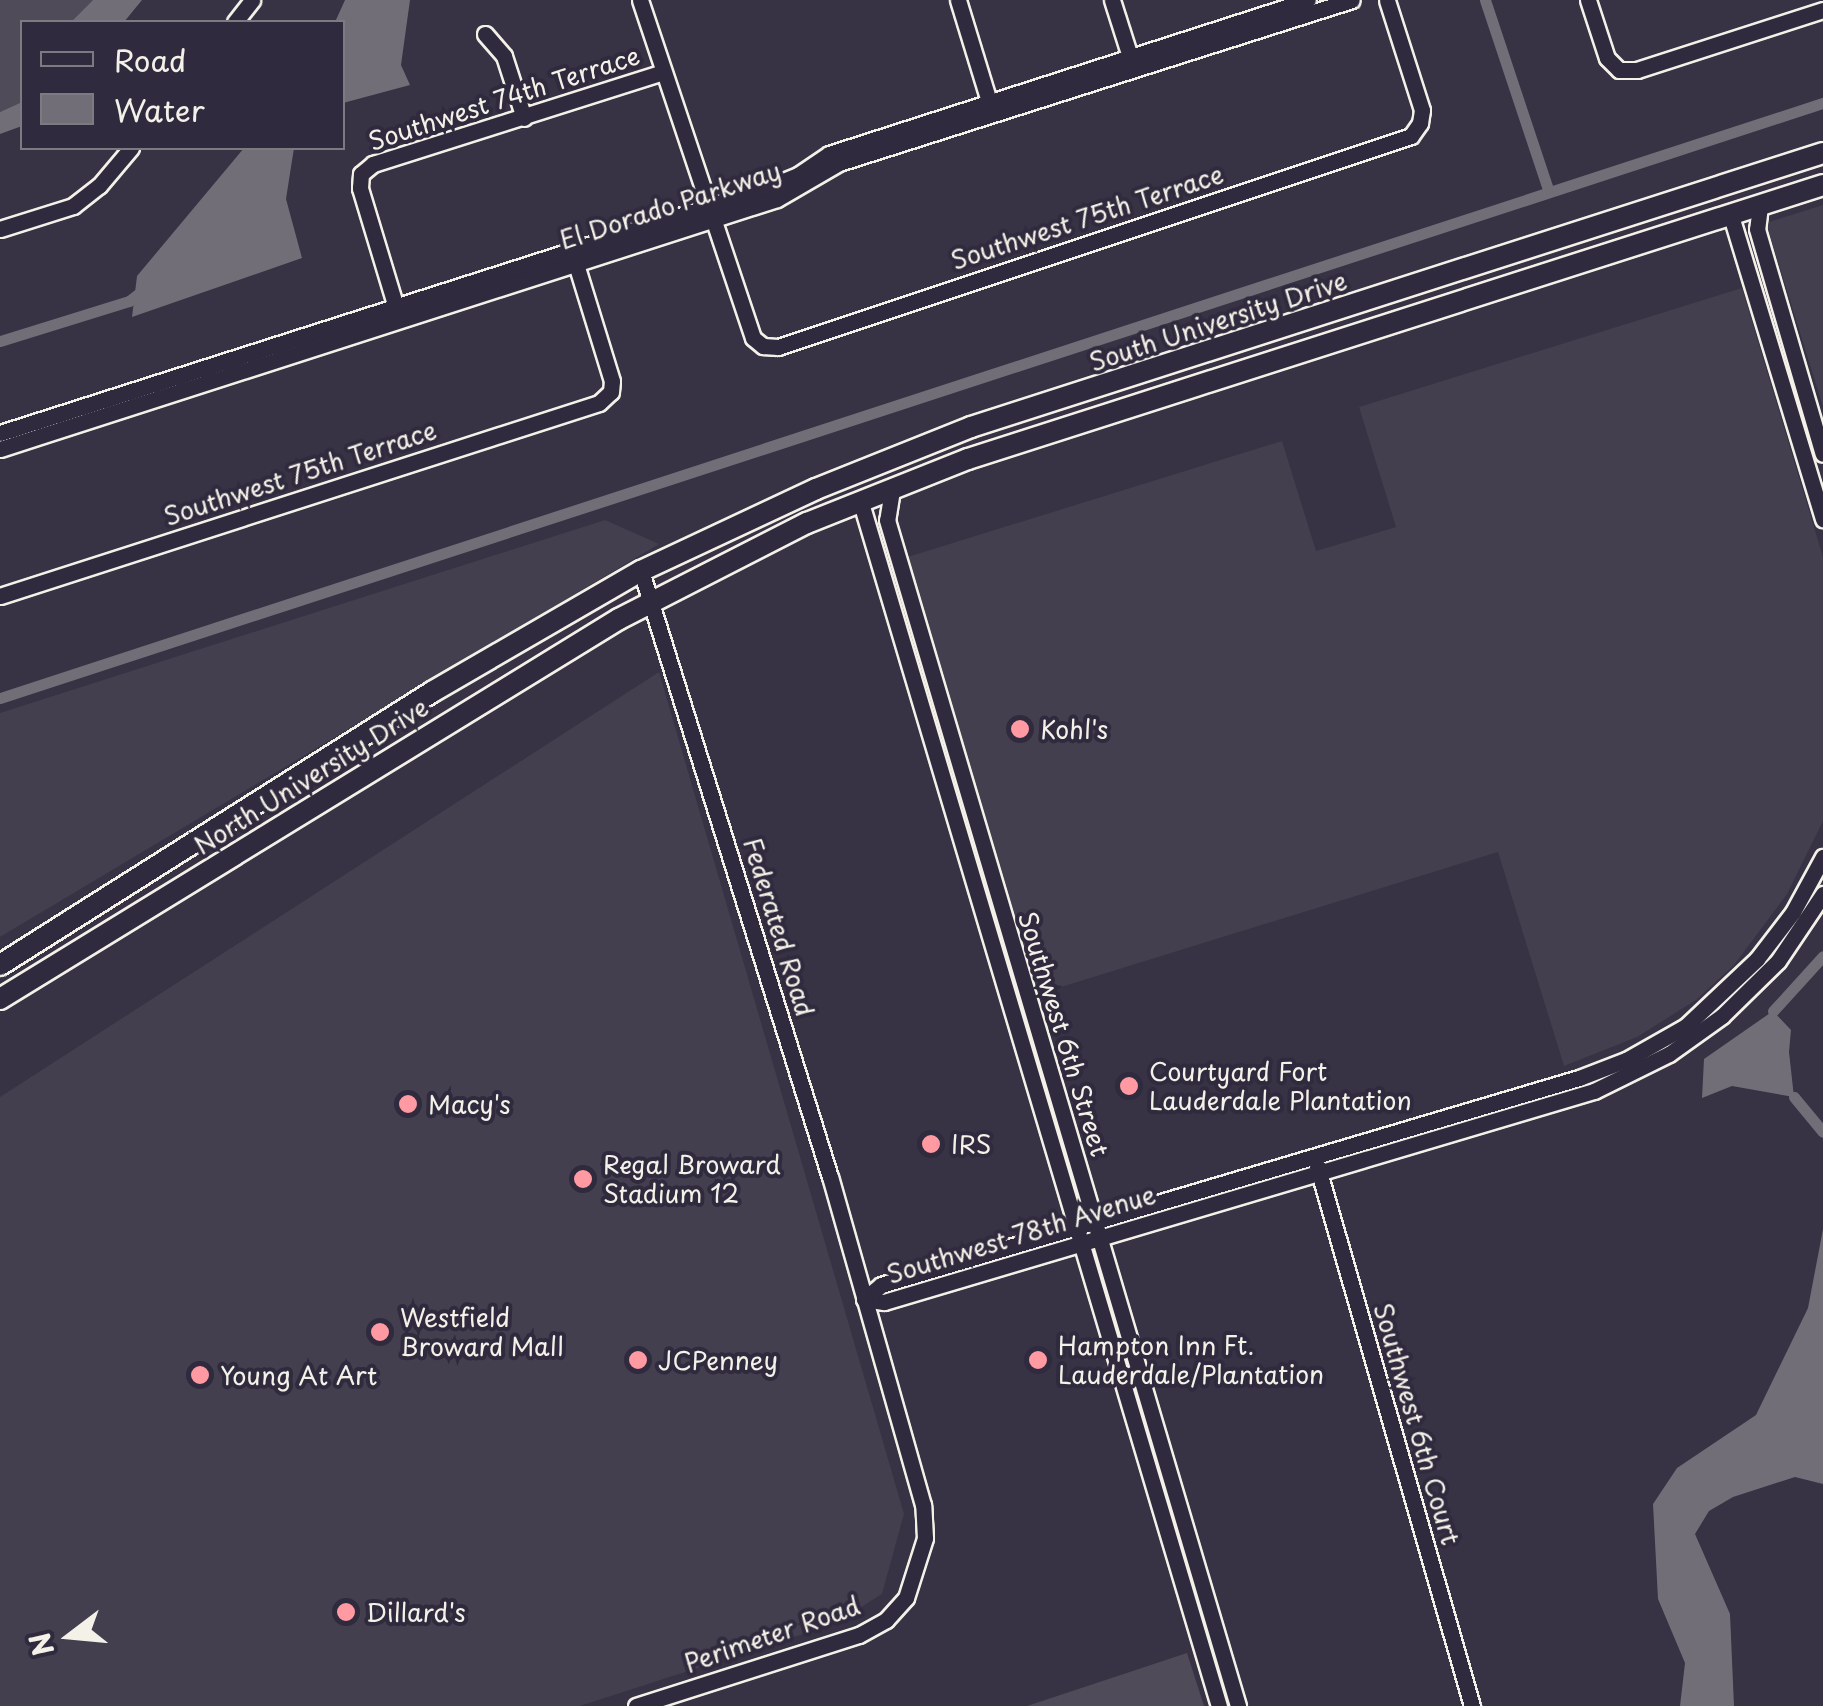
<!DOCTYPE html>
<style>
body{margin:0}
#map{position:relative;width:1823px;height:1706px;overflow:hidden;background:#373244;font-family:"Playpen Sans",sans-serif}
div>[style]{position:absolute}
[style*='--x']{left:calc(var(--x)*1px);top:calc(var(--y)*1px);width:calc(var(--w)*1px);rotate:calc(var(--a)*1deg)}
.built>*{inset:0;background:#433f4e}
.green>*{inset:0;background:#504b59}
.water>*{inset:0;background:#726e77}
.canal>*{height:11px;margin:-5.5px;padding:0 5.5px;transform-origin:5.5px;border-radius:5.5px;background:#726e77}
.roads{filter:drop-shadow(2px 0 #f4f1e8) drop-shadow(-2px 0 #f4f1e8) drop-shadow(0 2px #f4f1e8) drop-shadow(0 -2px #f4f1e8)}
.minor>*{height:15px;margin:-7.5px;padding:0 7.5px;transform-origin:7.5px;border-radius:7.5px;background:#2f2a3d}
.major>*{height:20px;margin:-10px;padding:0 10px;transform-origin:10px;border-radius:10px;background:#2f2a3d}
.dots>*{width:28px;height:28px;translate:-50% -50%;box-sizing:border-box;border:5px solid #2f2a3d;border-radius:50%}
span{translate:-50% -50%;white-space:nowrap;text-align:center;line-height:1.15;-webkit-text-stroke:8px #2f2a3d;paint-order:stroke}
.street-label{font-size:25px;color:#f4f1e8}
.poi-label{font-size:25px;color:#f4f1e8}
.left{translate:0 -50%;text-align:left}
.legend{position:absolute;left:20px;top:20px;width:325px;height:130px;box-sizing:border-box;background:#2f2a3d;border:2px solid #7e7a81;margin:0;padding:12px 18px;list-style:none;font-size:30px;color:#f4f1e8}
.legend li{display:flex;align-items:center;gap:20px;height:50px}
.legend b{width:50px;border:2px solid #7e7a81}
.north{position:absolute;left:20px;top:1586px;width:100px;height:100px;-webkit-text-stroke:8px #2f2a3d;paint-order:stroke;rotate:254deg;font-size:28px;font-weight:700;line-height:40px;text-align:center;color:#f4f1e8}
.north::after{content:'';display:block;margin:auto;width:35px;height:45px;background:#f4f1e8;clip-path:polygon(50% 0,100% 100%,50% 72%,0 100%)}
</style>
<div id="map">
<div class="built">
<div style="clip-path:polygon(1823px 205px,1823px 407px,1766px 223px)"></div>
<div style="clip-path:polygon(1742px 288px,1823px 557px,1823px 821px,1787px 894px,1734px 965px,1696px 1000px,1637px 1037px,1564px 1066px,1498px 852px,1032px 996px,898px 560px,1282px 441px,1316px 551px,1396px 527px,1359px 407px)"></div>
<div style="clip-path:polygon(605px 520px,659px 544px,0 937px,0 713px)"></div>
<div style="clip-path:polygon(659px 672px,904px 1514px,882px 1594px,834px 1624px,580px 1706px,0 1706px,0 1097px)"></div>
</div>
<div class="green">
<div style="clip-path:polygon(0 0,93px 0,71px 22px,22px 22px,22px 102px,0 112px)"></div>
<div style="clip-path:polygon(1187px 1653px,1204px 1706px,1027px 1706px)"></div>
</div>
<div class="water">
<div style="clip-path:polygon(93px 0,142px 0,124px 22px,71px 22px)"></div>
<div style="clip-path:polygon(345px 0,410px 0,401px 65px,410px 85px,343px 103px,342px 22px,335px 22px)"></div>
<div style="clip-path:polygon(22px 102px,22px 126px,0 134px,0 112px)"></div>
<div style="clip-path:polygon(244px 148px,294px 148px,286px 199px,302px 258px,132px 317px,137px 276px)"></div>
<div style="clip-path:polygon(1773px 1011px,1791px 1030px,1789px 1052px,1794px 1097px,1732px 1086px,1702px 1098px,1704px 1059px)"></div>
<div style="clip-path:polygon(1823px 1229px,1823px 1484px,1795px 1477px,1733px 1497px,1709px 1511px,1695px 1534px,1730px 1614px,1734px 1706px,1680px 1706px,1685px 1663px,1658px 1599px,1653px 1504px,1677px 1468px,1756px 1415px,1808px 1308px)"></div>
</div>
<div class="canal">
<div style="--x:1485;--y:0;--w:199;--a:71.6"></div>
<div style="--x:0;--y:341;--w:135;--a:-17.2"></div>
<div style="--x:129;--y:301;--w:23;--a:-38"></div>
<div style="--x:0;--y:698;--w:1918;--a:-18.08"></div>
<div style="--x:1773;--y:1011;--w:74;--a:-47.7"></div>
<div style="--x:1794;--y:1097;--w:45;--a:50.4"></div>
</div>
<div class="roads">
<div class="minor">
<div style="--x:640;--y:0;--w:356;--a:71.5"></div>
<div style="--x:753;--y:338;--w:13;--a:39"></div>
<div style="--x:763;--y:346;--w:15;--a:4"></div>
<div style="--x:778;--y:347;--w:667;--a:-18.43"></div>
<div style="--x:1411;--y:136;--w:16;--a:-55"></div>
<div style="--x:1420;--y:123;--w:13;--a:-81"></div>
<div style="--x:1422;--y:110;--w:115;--a:-107.7"></div>
<div style="--x:958;--y:0;--w:116;--a:73"></div>
<div style="--x:1112;--y:0;--w:66;--a:72.4"></div>
<div style="--x:1588;--y:0;--w:61;--a:71.9"></div>
<div style="--x:1607;--y:58;--w:17;--a:45"></div>
<div style="--x:1619;--y:70;--w:18;--a:0"></div>
<div style="--x:1637;--y:70;--w:195;--a:-17.9"></div>
<div style="--x:235;--y:22;--w:28;--a:-52"></div>
<div style="--x:485;--y:34;--w:29;--a:49"></div>
<div style="--x:504;--y:56;--w:65;--a:72.1"></div>
<div style="--x:1760;--y:206;--w:23;--a:97"></div>
<div style="--x:1757;--y:229;--w:234;--a:73.7"></div>
<div style="--x:1731;--y:216;--w:317;--a:73.1"></div>
<div style="--x:0;--y:229;--w:77;--a:-17.5"></div>
<div style="--x:73;--y:206;--w:33;--a:-38"></div>
<div style="--x:99;--y:186;--w:50;--a:-49.9"></div>
<div style="--x:398;--y:314;--w:132;--a:-106.8"></div>
<div style="--x:360;--y:188;--w:14;--a:-86"></div>
<div style="--x:361;--y:174;--w:16;--a:-40"></div>
<div style="--x:373;--y:164;--w:304;--a:-17.6"></div>
<div style="--x:0;--y:433;--w:799;--a:-17.71"></div>
<div style="--x:761;--y:190;--w:40;--a:-22"></div>
<div style="--x:798;--y:175;--w:37;--a:-34"></div>
<div style="--x:829;--y:154;--w:503;--a:-17.82"></div>
<div style="--x:0;--y:449;--w:816;--a:-17.84"></div>
<div style="--x:777;--y:199;--w:72;--a:-30.1"></div>
<div style="--x:839;--y:163;--w:538;--a:-17.63"></div>
<div style="--x:892;--y:490;--w:30;--a:99"></div>
<div style="--x:887;--y:520;--w:1237;--a:73.51"></div>
<div style="--x:861;--y:503;--w:1255;--a:73.43"></div>
<div style="--x:0;--y:596;--w:629;--a:-17.86"></div>
<div style="--x:599;--y:403;--w:16;--a:-43"></div>
<div style="--x:611;--y:392;--w:11;--a:-85"></div>
<div style="--x:612;--y:381;--w:133;--a:-107.1"></div>
<div style="--x:1317;--y:1165;--w:563;--a:74.01"></div>
<div style="--x:864;--y:1299;--w:22;--a:-39"></div>
<div style="--x:881;--y:1285;--w:728;--a:-16.52"></div>
<div style="--x:1579;--y:1078;--w:50;--a:-21"></div>
<div style="--x:1626;--y:1060;--w:69;--a:-29.5"></div>
<div style="--x:1686;--y:1026;--w:98;--a:-43.3"></div>
<div style="--x:1757;--y:959;--w:59;--a:-52.5"></div>
<div style="--x:1793;--y:912;--w:63;--a:-61.4"></div>
<div style="--x:864;--y:1299;--w:20;--a:9"></div>
<div style="--x:884;--y:1302;--w:741;--a:-16.55"></div>
<div style="--x:1594;--y:1091;--w:84;--a:-26.3"></div>
<div style="--x:1669;--y:1054;--w:65;--a:-35.6"></div>
<div style="--x:1722;--y:1016;--w:78;--a:-44.5"></div>
<div style="--x:1778;--y:961;--w:81;--a:-56.1"></div>
<div style="--x:636;--y:1706;--w:234;--a:-17.7"></div>
<div style="--x:859;--y:1635;--w:31;--a:-29"></div>
<div style="--x:886;--y:1620;--w:30;--a:-48"></div>
<div style="--x:906;--y:1598;--w:63;--a:-72.4"></div>
<div style="--x:925;--y:1538;--w:33;--a:-93"></div>
<div style="--x:923;--y:1505;--w:341;--a:-105.8"></div>
<div style="--x:830;--y:1177;--w:635;--a:-107.32"></div>
</div>
<div class="major">
<div style="--x:0;--y:965;--w:511;--a:-32.29"></div>
<div style="--x:432;--y:692;--w:241;--a:-30.1"></div>
<div style="--x:641;--y:571;--w:193;--a:-25.1"></div>
<div style="--x:816;--y:489;--w:167;--a:-21.8"></div>
<div style="--x:971;--y:427;--w:895;--a:-17.83"></div>
<div style="--x:0;--y:999;--w:726;--a:-31.55"></div>
<div style="--x:619;--y:619;--w:211;--a:-27.1"></div>
<div style="--x:807;--y:523;--w:173;--a:-21.7"></div>
<div style="--x:968;--y:459;--w:898;--a:-17.77"></div>
</div>
</div>
<div class="dots">
<div style="left:1020px;top:729px;background:#ff9aa2"></div>
<div style="left:1129px;top:1086px;background:#ff9aa2"></div>
<div style="left:408px;top:1104px;background:#ff9aa2"></div>
<div style="left:931px;top:1144px;background:#ff9aa2"></div>
<div style="left:583px;top:1179px;background:#ff9aa2"></div>
<div style="left:380px;top:1332px;background:#ff9aa2"></div>
<div style="left:638px;top:1360px;background:#ff9aa2"></div>
<div style="left:1038px;top:1360px;background:#ff9aa2"></div>
<div style="left:200px;top:1375px;background:#ff9aa2"></div>
<div style="left:346px;top:1612px;background:#ff9aa2"></div>
</div>
<div class="street-label">
<span style="left:504px;top:98px;rotate:-18deg">Southwest 74th Terrace</span>
<span style="left:670px;top:205px;rotate:-18deg">El Dorado Parkway</span>
<span style="left:1087px;top:217px;rotate:-18deg">Southwest 75th Terrace</span>
<span style="left:1218px;top:321px;rotate:-18deg">South University Drive</span>
<span style="left:300px;top:473px;rotate:-18deg">Southwest 75th Terrace</span>
<span style="left:311px;top:776px;rotate:-32deg">North University Drive</span>
<span style="left:779px;top:927px;rotate:73deg">Federated Road</span>
<span style="left:1064px;top:1034px;rotate:73deg">Southwest 6th Street</span>
<span style="left:1021px;top:1234px;rotate:-17deg">Southwest 78th Avenue</span>
<span style="left:1417px;top:1424px;rotate:74deg">Southwest 6th Court</span>
<span style="left:772px;top:1634px;rotate:-19deg">Perimeter Road</span>
</div>
<div class="poi-label">
<span class="left" style="left:1040px;top:729px">Kohl's</span>
<span class="left" style="left:1149px;top:1086px">Courtyard Fort<br>Lauderdale Plantation</span>
<span class="left" style="left:428px;top:1104px">Macy's</span>
<span class="left" style="left:951px;top:1144px">IRS</span>
<span class="left" style="left:603px;top:1179px">Regal Broward<br>Stadium 12</span>
<span class="left" style="left:400px;top:1332px">Westfield<br>Broward Mall</span>
<span class="left" style="left:1058px;top:1360px">Hampton Inn Ft.<br>Lauderdale/Plantation</span>
<span class="left" style="left:658px;top:1360px">JCPenney</span>
<span class="left" style="left:220px;top:1375px">Young At Art</span>
<span class="left" style="left:366px;top:1612px">Dillard's</span>
</div>
<ul class="legend">
<li><b style="height:12px;background:#2f2a3d"></b>Road</li>
<li><b style="height:28px;background:#726e77"></b>Water</li>
</ul>
<div class="north">N</div>
</div>
